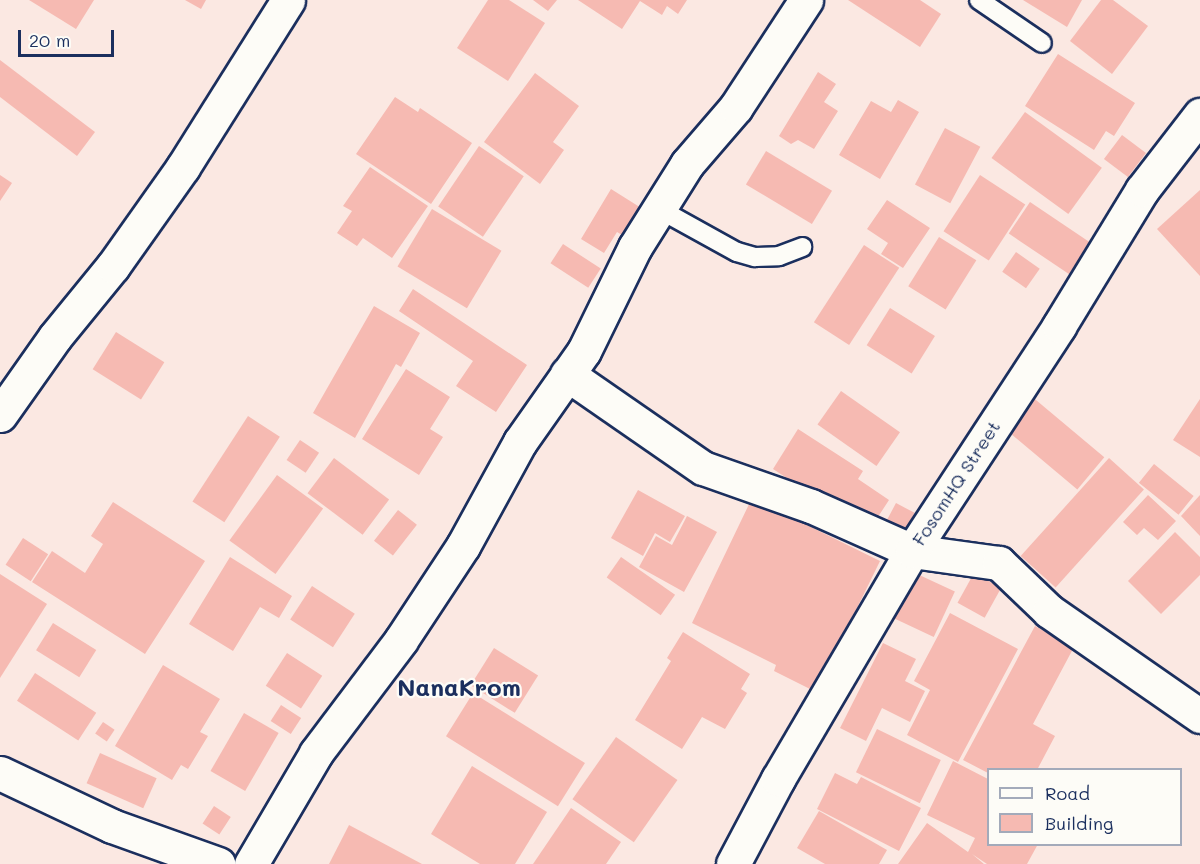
<!DOCTYPE html>
<style>
body{margin:0}
#map{position:relative;width:1200px;height:864px;overflow:hidden;background:#fbe8e2;font-family:Mali,sans-serif}
div>[style]{position:absolute}
[style*='--x']{left:calc(var(--x)*1px);top:calc(var(--y)*1px);width:calc(var(--w)*1px);rotate:calc(var(--a)*1deg)}
.building>*{inset:0;background:#f6bab2;transform-origin:0 0}
.roads{filter:drop-shadow(2px 0 #1b2f5e) drop-shadow(-2px 0 #1b2f5e) drop-shadow(0 2px #1b2f5e) drop-shadow(0 -2px #1b2f5e)}
.service>*{height:18px;margin:-9px;padding:0 9px;transform-origin:9px;border-radius:9px;background:#fdfcf7}
.minor>*{height:33px;margin:-16.5px;padding:0 16.5px;transform-origin:16.5px;border-radius:16.5px;background:#fdfcf7}
span{translate:-50% -50%;white-space:nowrap;text-align:center;line-height:1.15;-webkit-text-stroke:4.5px #fdfcf7;paint-order:stroke}
.street-label{font-size:18px;color:#1b2f5e}
.district-label{font-size:24px;color:#1b2f5e;font-weight:700}
.legend{position:absolute;left:987px;top:768px;width:195px;height:78px;box-sizing:border-box;background:#fdfcf7;border:2px solid #a3aaba;margin:0;padding:8px 10px;list-style:none;font-size:18px;color:#1b2f5e}
.legend li{display:flex;align-items:center;gap:12px;height:30px}
.legend b{width:30px;border:2px solid #a3aaba}
.scale{position:absolute;left:18px;top:30px;width:96px;height:27px;box-sizing:border-box;border:3px solid #1b2f5e;border-top:0;padding-left:8px;font-size:18px;line-height:21px;white-space:nowrap;color:#1b2f5e;-webkit-text-stroke:4px #fdfcf7;paint-order:stroke}
</style>
<div id="map">
<div class="building">
<div style="clip-path:polygon(29px 0,94px 0,76px 29px)"></div>
<div style="clip-path:polygon(185px 0,206px 0,201px 9px)"></div>
<div style="clip-path:polygon(488px 0,509px 0,545px 23px,508px 81px,457px 48px)"></div>
<div style="clip-path:polygon(533px 0,557px 0,548px 11px)"></div>
<div style="clip-path:polygon(578px 0,687px 0,678px 14px,667px 6px,662px 15px,640px 1px,622px 29px)"></div>
<div style="clip-path:polygon(848px 0,920px 0,941px 14px,920px 47px)"></div>
<div style="clip-path:polygon(1023px 0,1082px 0,1067px 27px)"></div>
<div style="clip-path:polygon(1101px 0,1113px 0,1148px 26px,1112px 74px,1070px 41px)"></div>
<div style="clip-path:polygon(1058px 54px,1135px 103px,1114px 136px,1106px 131px,1094px 150px,1025px 106px)"></div>
<div style="clip-path:polygon(0 60px,95px 132px,77px 156px,0 97px)"></div>
<div style="clip-path:polygon(818px 72px,836px 84px,824px 102px,838px 111px,814px 149px,798px 140px,791px 144px,779px 136px)"></div>
<div style="clip-path:polygon(535px 73px,579px 106px,553px 142px,564px 150px,540px 184px,484px 142px)"></div>
<div style="clip-path:polygon(395px 97px,418px 112px,420px 108px,472px 143px,431px 204px,356px 154px)"></div>
<div style="clip-path:polygon(898px 100px,919px 112px,880px 179px,839px 155px,871px 101px,891px 112px)"></div>
<div style="left:1025px;top:112px;width:95px;height:57px;rotate:36deg"></div>
<div style="left:945px;top:128px;width:40px;height:64px;rotate:28deg"></div>
<div style="left:1122px;top:135px;width:30px;height:30px;rotate:37deg"></div>
<div style="left:479px;top:146px;width:54px;height:73px;rotate:34deg"></div>
<div style="left:766px;top:151px;width:77px;height:39px;rotate:31deg"></div>
<div style="clip-path:polygon(370px 167px,428px 206px,392px 258px,363px 238px,357px 246px,337px 233px,352px 211px,343px 206px)"></div>
<div style="clip-path:polygon(0 175px,12px 183px,0 201px)"></div>
<div style="left:980px;top:175px;width:54px;height:67px;rotate:33deg"></div>
<div style="clip-path:polygon(611px 189px,646px 211px,629px 239px,617px 232px,604px 253px,581px 239px)"></div>
<div style="clip-path:polygon(1200px 190px,1200px 276px,1157px 229px)"></div>
<div style="clip-path:polygon(887px 200px,930px 228px,903px 268px,881px 254px,888px 243px,867px 229px)"></div>
<div style="left:1030px;top:202px;width:73px;height:38px;rotate:34deg"></div>
<div style="left:432px;top:209px;width:81px;height:67px;rotate:31deg"></div>
<div style="left:939px;top:237px;width:44px;height:58px;rotate:32deg"></div>
<div style="left:563px;top:244px;width:45px;height:23px;rotate:33deg"></div>
<div style="left:864px;top:245px;width:42px;height:92px;rotate:33deg"></div>
<div style="left:1016px;top:252px;width:29px;height:24px;rotate:35deg"></div>
<div style="clip-path:polygon(413px 289px,527px 365px,496px 412px,456px 386px,473px 361px,399px 311px)"></div>
<div style="clip-path:polygon(374px 306px,420px 333px,401px 367px,396px 364px,355px 438px,313px 413px)"></div>
<div style="left:890px;top:308px;width:53px;height:44px;rotate:32deg"></div>
<div style="left:116px;top:332px;width:57px;height:44px;rotate:32deg"></div>
<div style="clip-path:polygon(406px 369px,450px 397px,430px 429px,443px 437px,419px 475px,362px 439px)"></div>
<div style="left:841px;top:391px;width:72px;height:41px;rotate:35deg"></div>
<div style="left:1030px;top:395px;width:97px;height:42px;rotate:40deg"></div>
<div style="clip-path:polygon(1200px 399px,1200px 457px,1173px 440px)"></div>
<div style="left:248px;top:416px;width:38px;height:102px;rotate:33deg"></div>
<div style="clip-path:polygon(798px 429px,863px 471px,858px 479px,889px 500px,874px 523px,839px 500px,833px 508px,773px 469px)"></div>
<div style="left:300px;top:440px;width:23px;height:24px;rotate:34deg"></div>
<div style="left:334px;top:458px;width:69px;height:44px;rotate:37deg"></div>
<div style="left:1109px;top:458px;width:47px;height:132px;rotate:42deg"></div>
<div style="left:1154px;top:464px;width:51px;height:24px;rotate:39deg"></div>
<div style="left:277px;top:475px;width:57px;height:81px;rotate:36deg"></div>
<div style="clip-path:polygon(638px 490px,685px 516px,670px 542px,655px 533px,643px 556px,611px 538px)"></div>
<div style="clip-path:polygon(1148px 495px,1176px 521px,1158px 540px,1144px 528px,1137px 535px,1123px 522px)"></div>
<div style="clip-path:polygon(1200px 495px,1200px 536px,1181px 516px)"></div>
<div style="clip-path:polygon(752px 498px,880px 561px,816px 692px,774px 671px,776px 665px,692px 623px)"></div>
<div style="clip-path:polygon(113px 502px,205px 561px,145px 654px,32px 582px,52px 551px,85px 573px,103px 544px,91px 536px)"></div>
<div style="left:896px;top:503px;width:21px;height:25px;rotate:28deg"></div>
<div style="left:398px;top:510px;width:24px;height:39px;rotate:38deg"></div>
<div style="clip-path:polygon(687px 516px,717px 532px,684px 592px,639px 567px,656px 536px,672px 545px)"></div>
<div style="clip-path:polygon(1175px 532px,1200px 557px,1200px 575px,1161px 614px,1128px 581px)"></div>
<div style="left:23px;top:538px;width:30px;height:32px;rotate:33deg"></div>
<div style="clip-path:polygon(230px 557px,292px 596px,279px 618px,260px 607px,233px 651px,189px 624px)"></div>
<div style="left:621px;top:557px;width:66px;height:25px;rotate:35deg"></div>
<div style="left:915px;top:573px;width:44px;height:50px;rotate:25deg"></div>
<div style="left:974px;top:573px;width:31px;height:34px;rotate:29deg"></div>
<div style="clip-path:polygon(0 574px,47px 604px,0 678px)"></div>
<div style="left:312px;top:586px;width:51px;height:40px;rotate:33deg"></div>
<div style="clip-path:polygon(950px 613px,1018px 649px,958px 762px,907px 735px,930px 690px,914px 681px)"></div>
<div style="left:53px;top:623px;width:51px;height:32px;rotate:32deg"></div>
<div style="clip-path:polygon(1035px 626px,1074px 647px,1033px 724px,1055px 736px,1037px 770px,988px 770px,988px 773px,963px 760px)"></div>
<div style="clip-path:polygon(683px 632px,750px 674px,741px 689px,747px 693px,725px 729px,702px 717px,682px 749px,635px 720px,671px 661px,667px 658px)"></div>
<div style="clip-path:polygon(883px 643px,916px 659px,905px 681px,925px 691px,910px 722px,882px 708px,866px 741px,840px 728px)"></div>
<div style="left:494px;top:648px;width:52px;height:44px;rotate:32deg"></div>
<div style="left:287px;top:653px;width:42px;height:39px;rotate:33deg"></div>
<div style="clip-path:polygon(163px 665px,220px 699px,200px 732px,208px 736px,188px 769px,181px 765px,172px 780px,115px 746px)"></div>
<div style="left:35px;top:673px;width:73px;height:33px;rotate:33deg"></div>
<div style="left:473px;top:693px;width:132px;height:51px;rotate:32deg"></div>
<div style="left:281px;top:705px;width:24px;height:19px;rotate:33deg"></div>
<div style="left:244px;top:713px;width:40px;height:67px;rotate:30deg"></div>
<div style="left:103px;top:722px;width:14px;height:14px;rotate:34deg"></div>
<div style="left:877px;top:729px;width:71px;height:48px;rotate:26deg"></div>
<div style="left:616px;top:737px;width:75px;height:76px;rotate:35deg"></div>
<div style="left:100px;top:753px;width:62px;height:33px;rotate:24deg"></div>
<div style="clip-path:polygon(953px 761px,988px 779px,988px 844px,1038px 844px,1027px 864px,987px 864px,972px 854px,984px 864px,898px 864px,927px 823px,968px 852px,975px 838px,927px 815px)"></div>
<div style="clip-path:polygon(472px 766px,547px 812px,515px 864px,480px 864px,431px 834px)"></div>
<div style="clip-path:polygon(835px 773px,857px 784px,861px 777px,921px 808px,899px 851px,817px 809px)"></div>
<div style="left:214px;top:806px;width:20px;height:21px;rotate:33deg"></div>
<div style="clip-path:polygon(571px 808px,621px 842px,606px 864px,533px 864px)"></div>
<div style="clip-path:polygon(819px 811px,887px 850px,879px 864px,825px 864px,797px 848px)"></div>
<div style="clip-path:polygon(349px 825px,422px 864px,329px 864px)"></div>
</div>
<div class="roads">
<div class="service">
<div style="--x:979;--y:0;--w:76;--a:34.3"></div>
<div style="--x:659;--y:209;--w:89;--a:28.9"></div>
<div style="--x:737;--y:252;--w:19;--a:16"></div>
<div style="--x:755;--y:257;--w:24;--a:-2"></div>
<div style="--x:779;--y:256;--w:25;--a:-21"></div>
</div>
<div class="minor">
<div style="--x:567;--y:374;--w:165;--a:34.7"></div>
<div style="--x:703;--y:468;--w:114;--a:19.4"></div>
<div style="--x:811;--y:506;--w:111;--a:24"></div>
<div style="--x:912;--y:551;--w:88;--a:7.9"></div>
<div style="--x:999;--y:563;--w:69;--a:43.8"></div>
<div style="--x:1049;--y:611;--w:184;--a:34.8"></div>
<div style="--x:0;--y:415;--w:95;--a:-54.8"></div>
<div style="--x:55;--y:337;--w:92;--a:-50.8"></div>
<div style="--x:113;--y:266;--w:121;--a:-54.7"></div>
<div style="--x:183;--y:167;--w:197;--a:-57.8"></div>
<div style="--x:0;--y:773;--w:124;--a:25.3"></div>
<div style="--x:112;--y:826;--w:113;--a:19.7"></div>
<div style="--x:251;--y:864;--w:129;--a:-59.6"></div>
<div style="--x:316;--y:753;--w:141;--a:-53"></div>
<div style="--x:401;--y:640;--w:113;--a:-56.6"></div>
<div style="--x:463;--y:546;--w:119;--a:-61.3"></div>
<div style="--x:520;--y:442;--w:111;--a:-54.9"></div>
<div style="--x:584;--y:351;--w:116;--a:-63.9"></div>
<div style="--x:635;--y:247;--w:98;--a:-57.9"></div>
<div style="--x:687;--y:164;--w:75;--a:-49.3"></div>
<div style="--x:736;--y:107;--w:128;--a:-56.8"></div>
<div style="--x:733;--y:864;--w:96;--a:-62.1"></div>
<div style="--x:778;--y:779;--w:264;--a:-59.6"></div>
<div style="--x:912;--y:551;--w:269;--a:-56.8"></div>
<div style="--x:1059;--y:326;--w:159;--a:-58.6"></div>
<div style="--x:1142;--y:190;--w:95;--a:-52.3"></div>
</div>
</div>
<div class="street-label">
<span style="left:956px;top:483px;rotate:-57deg">FosomHQ Street</span>
</div>
<div class="district-label">
<span style="left:459px;top:687px">NanaKrom</span>
</div>
<ul class="legend">
<li><b style="height:8px;background:#fdfcf7"></b>Road</li>
<li><b style="height:16px;background:#f6bab2"></b>Building</li>
</ul>
<div class="scale">20 m</div>
</div>
